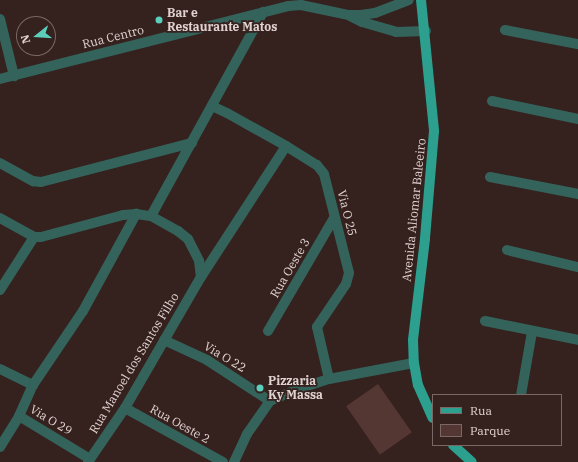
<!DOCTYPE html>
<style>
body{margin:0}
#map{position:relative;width:578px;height:462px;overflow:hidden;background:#35211e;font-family:"IBM Plex Serif",serif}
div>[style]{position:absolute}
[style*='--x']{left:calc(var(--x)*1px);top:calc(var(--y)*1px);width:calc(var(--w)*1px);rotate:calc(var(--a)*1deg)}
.green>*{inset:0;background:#543632;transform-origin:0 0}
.minor>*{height:10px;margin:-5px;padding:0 5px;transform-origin:5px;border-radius:5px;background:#33635b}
.major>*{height:10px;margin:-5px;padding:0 5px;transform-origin:5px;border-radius:5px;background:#2c9f8e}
.dots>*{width:11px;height:11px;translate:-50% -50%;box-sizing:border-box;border:2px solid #35211e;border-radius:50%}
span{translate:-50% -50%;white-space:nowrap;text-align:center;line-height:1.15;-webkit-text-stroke:3.5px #35211e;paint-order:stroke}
.poi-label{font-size:12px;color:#e0d2d0;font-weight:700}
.left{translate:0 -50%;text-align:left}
.street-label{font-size:12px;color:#e0d2d0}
.legend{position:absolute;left:432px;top:394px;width:130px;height:52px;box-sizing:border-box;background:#35211e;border:1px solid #796865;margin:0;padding:5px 7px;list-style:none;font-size:12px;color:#e0d2d0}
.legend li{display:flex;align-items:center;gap:8px;height:20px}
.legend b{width:20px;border:1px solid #796865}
.north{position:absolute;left:16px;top:16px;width:40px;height:40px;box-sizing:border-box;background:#35211e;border:1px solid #796865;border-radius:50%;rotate:253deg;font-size:11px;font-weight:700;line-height:16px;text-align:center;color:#e0d2d0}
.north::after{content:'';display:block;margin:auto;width:14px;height:18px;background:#5bcebc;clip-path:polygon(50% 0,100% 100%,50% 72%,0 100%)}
</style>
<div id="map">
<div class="green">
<div style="left:378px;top:384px;width:59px;height:39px;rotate:55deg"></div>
</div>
<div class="minor">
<div style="--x:350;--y:16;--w:13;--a:27"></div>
<div style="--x:362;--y:22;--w:35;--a:16"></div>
<div style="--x:396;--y:32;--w:30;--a:-2"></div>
<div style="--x:0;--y:19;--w:59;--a:76.2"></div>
<div style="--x:505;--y:30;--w:74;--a:10.9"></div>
<div style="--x:0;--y:79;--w:297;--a:-14.2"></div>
<div style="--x:288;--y:6;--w:13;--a:-4"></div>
<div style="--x:301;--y:5;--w:49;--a:11.8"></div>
<div style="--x:349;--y:15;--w:12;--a:0"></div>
<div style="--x:361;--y:15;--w:14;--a:-8"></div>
<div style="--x:375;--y:13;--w:36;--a:-21"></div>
<div style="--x:492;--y:101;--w:88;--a:11.8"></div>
<div style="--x:212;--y:106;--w:17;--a:25"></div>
<div style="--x:227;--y:113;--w:68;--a:29.2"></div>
<div style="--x:286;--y:146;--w:36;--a:32"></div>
<div style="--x:317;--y:165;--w:11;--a:52"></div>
<div style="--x:324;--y:174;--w:102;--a:75.8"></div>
<div style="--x:349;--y:273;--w:11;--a:105"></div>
<div style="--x:346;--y:284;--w:52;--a:124"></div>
<div style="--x:317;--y:327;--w:53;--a:77"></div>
<div style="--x:0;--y:163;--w:38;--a:29"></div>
<div style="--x:33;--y:181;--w:8;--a:7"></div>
<div style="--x:41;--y:182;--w:156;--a:-14.5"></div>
<div style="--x:490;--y:177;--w:90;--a:10.9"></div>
<div style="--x:151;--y:216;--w:233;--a:-61.2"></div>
<div style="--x:0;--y:218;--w:39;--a:29"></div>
<div style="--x:34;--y:237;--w:7;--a:0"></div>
<div style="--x:41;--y:237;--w:85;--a:-15"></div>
<div style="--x:123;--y:215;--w:13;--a:-4"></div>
<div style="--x:136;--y:214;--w:15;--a:8"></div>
<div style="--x:151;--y:216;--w:31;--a:29"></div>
<div style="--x:178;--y:231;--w:13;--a:39"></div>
<div style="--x:188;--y:239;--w:25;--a:63"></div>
<div style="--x:199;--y:261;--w:16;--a:83"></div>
<div style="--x:507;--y:250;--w:73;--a:13.5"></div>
<div style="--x:0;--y:290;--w:63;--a:-57.3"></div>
<div style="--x:485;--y:321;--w:95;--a:11.5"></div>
<div style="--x:268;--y:331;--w:131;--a:-59.7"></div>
<div style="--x:164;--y:340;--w:47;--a:24.9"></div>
<div style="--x:207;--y:360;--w:75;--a:33.1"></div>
<div style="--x:0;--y:369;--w:37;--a:26"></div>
<div style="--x:521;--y:395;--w:64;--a:-80.1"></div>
<div style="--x:125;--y:408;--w:112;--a:28.9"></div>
<div style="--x:19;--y:416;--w:83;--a:31.2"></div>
<div style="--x:0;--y:447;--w:36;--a:-58"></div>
<div style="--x:19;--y:416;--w:34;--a:-66"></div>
<div style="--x:33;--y:385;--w:89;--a:-56"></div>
<div style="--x:83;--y:311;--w:111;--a:-61.3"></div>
<div style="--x:88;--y:462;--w:65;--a:-55.6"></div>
<div style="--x:125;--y:408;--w:151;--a:-59.9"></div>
<div style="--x:201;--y:277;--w:156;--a:-57"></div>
<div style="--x:234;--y:462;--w:31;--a:-65"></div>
<div style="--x:247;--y:434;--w:40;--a:-55.1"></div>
<div style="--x:270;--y:401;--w:34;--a:-23"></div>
<div style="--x:301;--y:388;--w:29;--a:-18"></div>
<div style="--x:329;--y:379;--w:86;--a:-10.7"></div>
</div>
<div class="major">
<div style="--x:421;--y:0;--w:132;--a:84.3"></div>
<div style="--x:434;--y:131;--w:108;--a:94.8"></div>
<div style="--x:425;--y:239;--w:102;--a:96.8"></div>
<div style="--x:413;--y:340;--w:23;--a:88"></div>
<div style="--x:414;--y:363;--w:22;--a:80"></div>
<div style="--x:418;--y:385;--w:36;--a:66"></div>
<div style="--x:453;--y:445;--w:25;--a:42"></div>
</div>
<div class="dots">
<div style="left:159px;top:20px;background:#5bcebc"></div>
<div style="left:260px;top:388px;background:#5bcebc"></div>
</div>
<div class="poi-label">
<span class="left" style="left:167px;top:20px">Bar e<br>Restaurante Matos</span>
<span class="left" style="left:268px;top:388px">Pizzaria<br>Ky Massa</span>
</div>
<div class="street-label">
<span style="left:113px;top:37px;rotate:-14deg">Rua Centro</span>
<span style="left:414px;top:210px;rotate:-84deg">Avenida Aliomar Baleeiro</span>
<span style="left:347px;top:213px;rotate:76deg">Via O 25</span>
<span style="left:290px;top:268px;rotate:-60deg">Rua Oeste 3</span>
<span style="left:225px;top:357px;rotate:31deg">Via O 22</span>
<span style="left:134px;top:363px;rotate:-59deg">Rua Manoel dos Santos Filho</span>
<span style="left:51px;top:420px;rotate:31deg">Via O 29</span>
<span style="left:180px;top:424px;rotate:29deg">Rua Oeste 2</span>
</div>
<ul class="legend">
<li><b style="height:5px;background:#2c9f8e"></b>Rua</li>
<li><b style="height:11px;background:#543632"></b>Parque</li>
</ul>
<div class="north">N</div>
</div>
